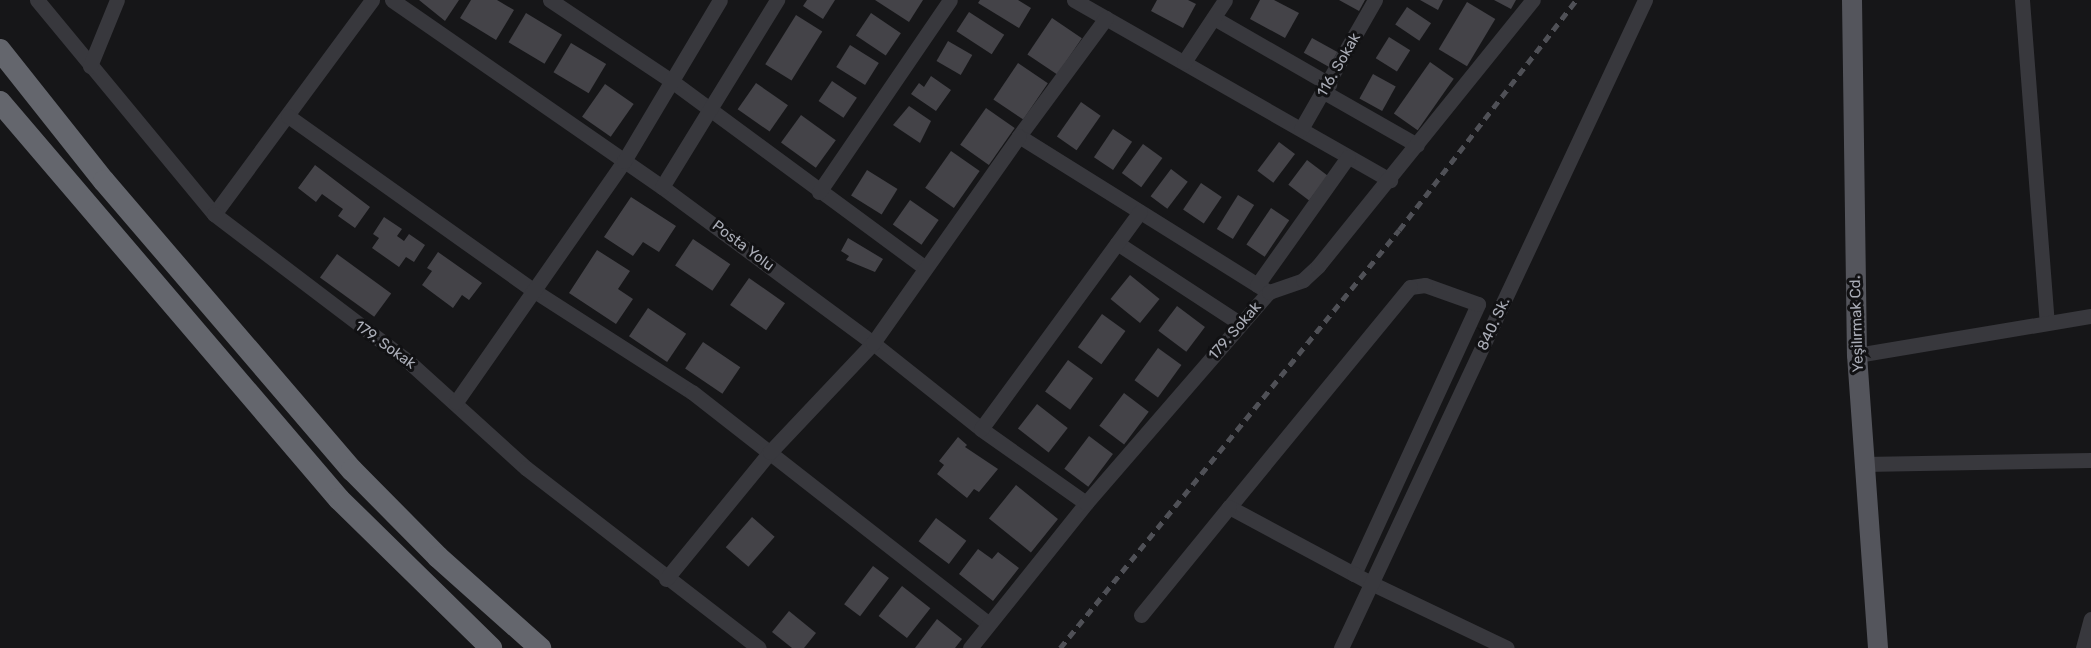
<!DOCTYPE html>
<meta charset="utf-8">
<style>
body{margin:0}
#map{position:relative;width:2091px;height:648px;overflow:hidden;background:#161618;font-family:Rubik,sans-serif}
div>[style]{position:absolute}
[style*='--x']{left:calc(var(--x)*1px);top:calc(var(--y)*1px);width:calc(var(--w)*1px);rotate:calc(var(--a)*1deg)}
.building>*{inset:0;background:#444348;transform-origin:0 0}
.minor>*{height:15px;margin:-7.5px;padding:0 7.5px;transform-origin:7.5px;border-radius:7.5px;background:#38383d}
.major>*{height:20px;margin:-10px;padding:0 10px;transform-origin:10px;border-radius:10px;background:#54555c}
.highway>*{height:22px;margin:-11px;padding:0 11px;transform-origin:11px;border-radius:11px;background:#64666d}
.rail>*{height:4.5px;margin-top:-2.25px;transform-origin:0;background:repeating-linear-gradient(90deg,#4f5056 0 8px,transparent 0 14px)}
span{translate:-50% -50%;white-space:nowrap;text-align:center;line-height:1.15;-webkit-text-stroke:6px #111113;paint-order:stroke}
.street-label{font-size:15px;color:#aaadb7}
</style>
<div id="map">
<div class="building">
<div style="clip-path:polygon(419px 0,459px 0,445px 21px)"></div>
<div style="clip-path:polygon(471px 0,497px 0,514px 10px,496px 40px,460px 18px)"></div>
<div style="clip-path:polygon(807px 0,835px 0,823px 19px,803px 6px)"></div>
<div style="clip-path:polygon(875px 0,923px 0,909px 22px)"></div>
<div style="clip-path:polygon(980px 0,1018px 0,1031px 8px,1019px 28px,978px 3px)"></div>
<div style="clip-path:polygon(1157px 0,1188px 0,1196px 4px,1183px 28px,1151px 11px)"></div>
<div style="clip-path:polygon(1260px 0,1274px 0,1299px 13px,1285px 38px,1250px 19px)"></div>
<div style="clip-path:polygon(1339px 0,1365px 0,1359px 11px)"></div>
<div style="clip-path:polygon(1420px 0,1443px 0,1438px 10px)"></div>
<div style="clip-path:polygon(1494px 0,1516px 0,1511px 9px)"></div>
<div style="left:1467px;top:2px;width:33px;height:55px;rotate:31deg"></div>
<div style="left:1407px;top:7px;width:29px;height:21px;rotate:34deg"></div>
<div style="left:969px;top:12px;width:42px;height:23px;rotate:33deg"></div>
<div style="left:526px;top:13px;width:42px;height:34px;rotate:31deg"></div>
<div style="left:871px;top:13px;width:36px;height:27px;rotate:34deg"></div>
<div style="left:796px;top:15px;width:31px;height:58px;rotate:32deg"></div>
<div style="left:1052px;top:18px;width:36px;height:44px;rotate:34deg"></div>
<div style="left:1389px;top:37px;width:25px;height:25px;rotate:32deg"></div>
<div style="left:1312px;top:38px;width:29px;height:17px;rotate:29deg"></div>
<div style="left:948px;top:41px;width:28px;height:23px;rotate:30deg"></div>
<div style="left:571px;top:43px;width:41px;height:34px;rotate:31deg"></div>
<div style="left:850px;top:45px;width:34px;height:26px;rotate:32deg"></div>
<div style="left:1430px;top:62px;width:29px;height:63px;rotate:35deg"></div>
<div style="left:1018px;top:63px;width:36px;height:44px;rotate:34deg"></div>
<div style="left:1373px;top:74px;width:26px;height:28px;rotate:29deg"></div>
<div style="clip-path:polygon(931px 76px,951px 90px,936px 111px,911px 94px,919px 83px,924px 87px)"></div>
<div style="left:832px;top:81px;width:30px;height:24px;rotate:34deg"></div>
<div style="left:756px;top:83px;width:39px;height:32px;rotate:35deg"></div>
<div style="left:605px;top:84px;width:35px;height:40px;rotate:35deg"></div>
<div style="left:1081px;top:102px;width:24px;height:42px;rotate:35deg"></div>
<div style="clip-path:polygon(909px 106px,931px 121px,920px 143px,893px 125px)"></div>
<div style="left:986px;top:108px;width:35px;height:45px;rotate:35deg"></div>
<div style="left:801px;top:115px;width:43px;height:34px;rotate:36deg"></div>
<div style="left:1113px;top:129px;width:23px;height:34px;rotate:34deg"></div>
<div style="left:1279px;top:142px;width:20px;height:36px;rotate:37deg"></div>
<div style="left:1143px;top:144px;width:24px;height:36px;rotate:36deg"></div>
<div style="left:951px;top:151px;width:35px;height:45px;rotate:35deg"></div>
<div style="left:1307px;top:160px;width:26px;height:31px;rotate:37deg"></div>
<div style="clip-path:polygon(315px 165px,370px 207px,355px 228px,338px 216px,343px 209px,322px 194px,316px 202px,298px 188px)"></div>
<div style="left:1171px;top:169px;width:21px;height:34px;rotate:37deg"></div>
<div style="left:867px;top:170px;width:36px;height:30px;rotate:32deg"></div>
<div style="left:1201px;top:183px;width:25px;height:32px;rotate:34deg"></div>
<div style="left:1238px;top:195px;width:19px;height:40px;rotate:32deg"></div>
<div style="clip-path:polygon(631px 197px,676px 226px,659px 252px,643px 242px,633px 256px,604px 237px)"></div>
<div style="left:910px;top:200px;width:35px;height:30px;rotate:35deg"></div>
<div style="left:1271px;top:208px;width:22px;height:44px;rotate:34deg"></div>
<div style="clip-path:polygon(384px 217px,402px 229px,397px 236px,404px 241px,409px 234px,425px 245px,414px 262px,406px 257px,399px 267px,372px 248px,379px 238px,373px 234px)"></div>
<div style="clip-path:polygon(848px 238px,883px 259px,875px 272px,846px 260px,849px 256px,841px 251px)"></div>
<div style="left:693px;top:239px;width:45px;height:32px;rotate:34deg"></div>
<div style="clip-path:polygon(597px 250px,630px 271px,618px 289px,633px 299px,616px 324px,569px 293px)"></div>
<div style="clip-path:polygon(438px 252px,482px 283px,469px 300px,462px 295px,453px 308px,422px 285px,432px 271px,427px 268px)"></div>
<div style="left:337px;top:254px;width:67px;height:29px;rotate:36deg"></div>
<div style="left:1130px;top:275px;width:38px;height:31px;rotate:39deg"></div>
<div style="left:749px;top:278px;width:44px;height:33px;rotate:35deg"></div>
<div style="left:1177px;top:306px;width:35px;height:31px;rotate:37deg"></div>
<div style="left:648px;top:308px;width:46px;height:34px;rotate:34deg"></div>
<div style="left:1102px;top:314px;width:29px;height:41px;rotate:36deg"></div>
<div style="left:703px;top:342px;width:45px;height:32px;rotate:34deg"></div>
<div style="left:1158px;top:348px;width:29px;height:40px;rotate:36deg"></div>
<div style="left:1068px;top:360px;width:31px;height:39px;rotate:36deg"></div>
<div style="left:1124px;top:393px;width:31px;height:41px;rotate:37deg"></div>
<div style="left:1037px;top:404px;width:39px;height:31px;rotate:38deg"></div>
<div style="left:1089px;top:436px;width:30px;height:41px;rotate:37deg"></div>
<div style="clip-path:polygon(958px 437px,967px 445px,965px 447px,998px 469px,979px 492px,974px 489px,967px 498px,937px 474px,944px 465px,939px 461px)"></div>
<div style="left:1016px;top:485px;width:54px;height:43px;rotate:39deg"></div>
<div style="left:752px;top:517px;width:30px;height:40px;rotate:41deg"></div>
<div style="left:936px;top:518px;width:38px;height:29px;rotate:37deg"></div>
<div style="clip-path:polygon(978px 549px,992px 559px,998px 552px,1019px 568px,993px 601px,959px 574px)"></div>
<div style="left:873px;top:566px;width:20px;height:48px;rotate:37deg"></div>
<div style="left:902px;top:586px;width:36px;height:38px;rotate:38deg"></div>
<div style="clip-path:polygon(789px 611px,816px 633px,804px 648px,792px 648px,772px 632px)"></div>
<div style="clip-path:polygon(937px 619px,962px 639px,955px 648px,915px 648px)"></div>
</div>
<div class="minor">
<div style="--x:37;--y:0;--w:278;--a:50.4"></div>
<div style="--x:372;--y:0;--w:266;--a:126.4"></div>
<div style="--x:214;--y:214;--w:245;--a:37.2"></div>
<div style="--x:409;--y:362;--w:158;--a:42.2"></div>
<div style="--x:526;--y:468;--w:294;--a:37.7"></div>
<div style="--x:392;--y:0;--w:328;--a:34.7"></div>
<div style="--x:662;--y:187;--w:262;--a:36.5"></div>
<div style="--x:873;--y:343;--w:138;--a:38.5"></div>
<div style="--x:981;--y:429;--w:128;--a:35.2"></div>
<div style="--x:550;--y:0;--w:148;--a:33.7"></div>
<div style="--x:673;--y:82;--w:312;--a:36.4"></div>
<div style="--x:1074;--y:0;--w:364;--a:29.7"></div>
<div style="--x:2022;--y:0;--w:323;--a:85.6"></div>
<div style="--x:1106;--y:18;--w:147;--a:126.4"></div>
<div style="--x:1019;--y:136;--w:295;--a:32"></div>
<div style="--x:1214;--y:18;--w:133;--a:29.9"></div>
<div style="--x:1184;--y:62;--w:74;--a:-56.5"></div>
<div style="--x:90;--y:66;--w:71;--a:-67.8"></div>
<div style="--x:1324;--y:92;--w:107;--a:29.7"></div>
<div style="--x:288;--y:116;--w:304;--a:35.4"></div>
<div style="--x:536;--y:292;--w:185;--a:32.7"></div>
<div style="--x:692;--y:392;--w:375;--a:38"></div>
<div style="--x:1301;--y:129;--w:149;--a:-60.2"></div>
<div style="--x:662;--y:187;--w:220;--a:-58.4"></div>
<div style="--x:819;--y:192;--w:232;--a:-55.7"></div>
<div style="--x:1117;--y:243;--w:148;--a:33.2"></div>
<div style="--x:1257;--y:285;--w:157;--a:-54.6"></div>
<div style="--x:1857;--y:355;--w:237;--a:-9.5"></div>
<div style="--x:456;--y:402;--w:294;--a:-55.1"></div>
<div style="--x:624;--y:161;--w:187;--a:-59.2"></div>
<div style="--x:981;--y:429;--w:269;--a:-53.8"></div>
<div style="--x:1864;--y:464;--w:227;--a:-1"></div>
<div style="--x:1354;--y:574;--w:297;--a:-65.3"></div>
<div style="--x:1478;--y:304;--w:56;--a:-160.3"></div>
<div style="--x:1425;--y:285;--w:15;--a:172"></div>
<div style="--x:1410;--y:287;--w:285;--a:129.4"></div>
<div style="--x:1229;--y:507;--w:142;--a:28.2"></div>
<div style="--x:1354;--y:574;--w:21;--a:28"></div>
<div style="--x:1373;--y:584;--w:148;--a:25.5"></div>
<div style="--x:666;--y:579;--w:164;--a:-50.7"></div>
<div style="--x:770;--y:452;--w:150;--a:-46.6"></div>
<div style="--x:873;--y:343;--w:253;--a:-54.8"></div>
<div style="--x:1141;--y:615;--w:139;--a:-50.8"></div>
<div style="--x:970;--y:648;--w:186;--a:-51.3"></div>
<div style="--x:1086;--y:503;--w:279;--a:-49.1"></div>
<div style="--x:1269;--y:292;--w:36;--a:-19"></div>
<div style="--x:1303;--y:280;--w:21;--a:-43"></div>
<div style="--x:1318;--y:266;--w:342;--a:-51.1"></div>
<div style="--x:1341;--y:648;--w:716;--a:-64.87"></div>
<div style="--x:2083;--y:648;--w:30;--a:-75"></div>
</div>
<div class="major">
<div style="--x:1852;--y:0;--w:355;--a:89.2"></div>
<div style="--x:1857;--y:355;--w:294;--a:85.9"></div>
</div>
<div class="highway">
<div style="--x:0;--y:50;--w:167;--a:51.6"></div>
<div style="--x:104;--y:181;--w:381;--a:49.4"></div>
<div style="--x:352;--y:470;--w:122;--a:45.3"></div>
<div style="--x:438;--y:557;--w:137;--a:41.7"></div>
<div style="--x:0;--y:102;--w:522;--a:49.51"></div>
<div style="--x:339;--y:499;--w:213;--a:44.4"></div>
</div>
<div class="rail">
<div style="--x:1060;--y:648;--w:538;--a:-50.96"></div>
<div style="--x:1399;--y:230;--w:290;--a:-52.4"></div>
</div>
<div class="street-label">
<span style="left:1339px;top:65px;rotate:-60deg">116. Sokak</span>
<span style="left:743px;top:246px;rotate:37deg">Posta Yolu</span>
<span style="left:1494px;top:324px;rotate:-65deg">840. Sk.</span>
<span style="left:1857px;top:324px;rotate:-92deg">Yeşilırmak Cd.</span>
<span style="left:1235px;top:331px;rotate:-49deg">179. Sokak</span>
<span style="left:385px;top:345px;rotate:36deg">179. Sokak</span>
</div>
</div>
